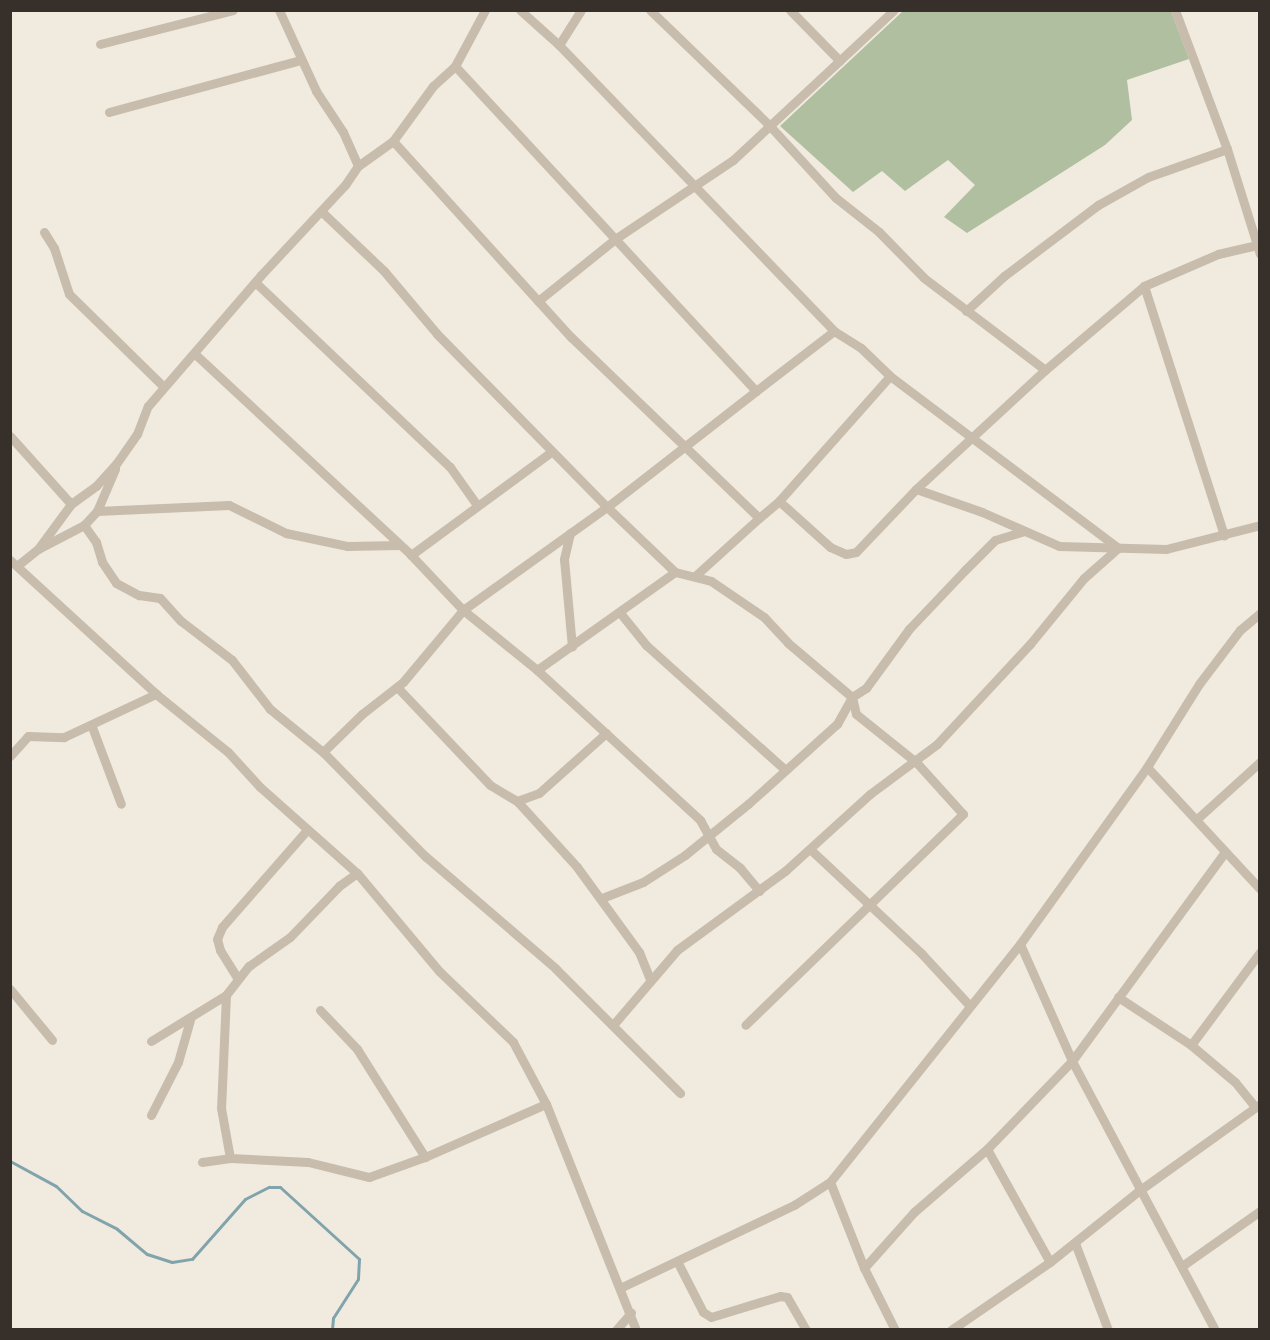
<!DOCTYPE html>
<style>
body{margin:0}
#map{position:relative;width:1270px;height:1340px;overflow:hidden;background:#f1ebdf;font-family:Poppins,sans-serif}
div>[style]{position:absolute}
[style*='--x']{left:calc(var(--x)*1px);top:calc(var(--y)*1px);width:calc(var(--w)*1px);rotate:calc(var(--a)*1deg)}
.green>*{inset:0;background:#b0bfa0}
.stream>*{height:3px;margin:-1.5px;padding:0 1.5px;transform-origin:1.5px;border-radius:1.5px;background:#80a3ac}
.street>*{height:9px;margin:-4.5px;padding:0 4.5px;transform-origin:4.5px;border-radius:4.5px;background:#c8bdac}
span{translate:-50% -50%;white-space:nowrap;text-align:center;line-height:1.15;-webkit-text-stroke:5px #f9f4eb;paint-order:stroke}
.frame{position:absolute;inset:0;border:12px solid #37302a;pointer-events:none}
</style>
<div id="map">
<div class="green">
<div style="clip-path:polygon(903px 11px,1171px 11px,1189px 59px,1127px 80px,1132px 120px,1105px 145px,967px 233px,944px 217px,975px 185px,948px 160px,905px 191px,882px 171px,853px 192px,780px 126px)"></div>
</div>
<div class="stream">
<div style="--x:10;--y:1161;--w:52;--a:28.5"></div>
<div style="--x:56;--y:1186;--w:36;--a:44"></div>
<div style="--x:82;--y:1211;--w:39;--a:27"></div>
<div style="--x:117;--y:1229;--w:39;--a:40"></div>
<div style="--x:147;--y:1254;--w:26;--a:18"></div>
<div style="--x:172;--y:1262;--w:20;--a:-9"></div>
<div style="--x:192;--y:1259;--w:80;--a:-48.5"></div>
<div style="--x:245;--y:1199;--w:27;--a:-27"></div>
<div style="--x:269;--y:1187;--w:11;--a:0"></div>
<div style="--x:280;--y:1187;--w:107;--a:42.3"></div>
<div style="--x:359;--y:1259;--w:20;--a:93"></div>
<div style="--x:358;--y:1279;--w:46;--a:122.7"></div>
<div style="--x:333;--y:1318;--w:12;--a:95"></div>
</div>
<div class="street">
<div style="--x:279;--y:10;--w:89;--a:65.4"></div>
<div style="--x:316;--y:91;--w:49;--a:56.6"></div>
<div style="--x:343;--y:132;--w:37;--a:66"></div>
<div style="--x:520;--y:10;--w:52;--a:41.9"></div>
<div style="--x:559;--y:45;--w:397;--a:46.1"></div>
<div style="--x:834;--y:331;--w:32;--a:32"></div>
<div style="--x:861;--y:348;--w:40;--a:44"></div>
<div style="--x:890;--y:376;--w:286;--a:37"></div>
<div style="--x:650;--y:10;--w:165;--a:44"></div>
<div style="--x:769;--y:125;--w:99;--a:47.5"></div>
<div style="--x:836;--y:198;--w:55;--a:38.3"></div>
<div style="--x:879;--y:232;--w:64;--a:45.6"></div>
<div style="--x:924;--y:278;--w:152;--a:37.2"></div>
<div style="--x:790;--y:10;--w:71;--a:45.6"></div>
<div style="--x:1175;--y:10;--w:148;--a:69.5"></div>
<div style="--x:1227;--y:149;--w:110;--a:72.6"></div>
<div style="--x:100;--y:44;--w:137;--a:-14.3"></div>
<div style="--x:559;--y:45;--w:41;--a:-57.8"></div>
<div style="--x:455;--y:66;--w:443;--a:47.2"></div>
<div style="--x:756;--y:391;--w:98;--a:-37.6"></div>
<div style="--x:109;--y:112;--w:199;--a:-15.2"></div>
<div style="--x:393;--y:141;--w:265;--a:47.8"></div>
<div style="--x:571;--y:337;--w:261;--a:43.9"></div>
<div style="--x:759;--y:518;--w:26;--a:-40"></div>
<div style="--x:779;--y:501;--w:69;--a:42"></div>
<div style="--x:830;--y:547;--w:17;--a:24"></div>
<div style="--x:846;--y:554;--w:10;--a:-11"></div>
<div style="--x:856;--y:552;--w:87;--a:-46.4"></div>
<div style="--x:916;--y:489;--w:70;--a:19.2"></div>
<div style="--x:982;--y:512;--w:84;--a:23.8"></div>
<div style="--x:1059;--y:546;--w:107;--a:1.6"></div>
<div style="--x:1166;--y:549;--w:97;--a:-14.3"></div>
<div style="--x:321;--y:211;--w:87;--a:43.6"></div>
<div style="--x:384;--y:271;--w:82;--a:49.9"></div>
<div style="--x:437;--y:334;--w:243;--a:45.5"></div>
<div style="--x:607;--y:507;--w:189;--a:-37.9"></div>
<div style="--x:44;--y:232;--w:19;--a:58"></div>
<div style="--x:54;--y:248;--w:48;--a:71.9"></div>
<div style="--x:69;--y:294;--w:132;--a:44.4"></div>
<div style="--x:255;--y:282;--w:269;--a:43.5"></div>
<div style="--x:450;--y:467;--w:47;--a:54.6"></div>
<div style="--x:1144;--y:286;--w:81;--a:-23.4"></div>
<div style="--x:1218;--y:254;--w:40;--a:-13"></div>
<div style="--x:538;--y:301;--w:99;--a:-38.8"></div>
<div style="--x:615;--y:239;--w:142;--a:-33.8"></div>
<div style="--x:733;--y:160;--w:220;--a:-43"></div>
<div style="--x:966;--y:311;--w:52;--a:-42.6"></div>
<div style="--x:1004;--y:276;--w:118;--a:-37.1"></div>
<div style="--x:1098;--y:205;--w:57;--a:-29.2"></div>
<div style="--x:1148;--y:177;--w:84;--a:-19.5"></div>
<div style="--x:195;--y:354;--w:295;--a:42.9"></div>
<div style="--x:411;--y:555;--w:76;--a:46.6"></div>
<div style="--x:463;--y:610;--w:95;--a:39"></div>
<div style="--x:537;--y:670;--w:222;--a:42.6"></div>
<div style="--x:700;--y:820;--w:33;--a:61"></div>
<div style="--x:716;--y:849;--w:31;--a:38"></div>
<div style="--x:740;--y:868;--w:30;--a:50"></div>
<div style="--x:10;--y:436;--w:91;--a:48.1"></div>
<div style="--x:916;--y:489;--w:176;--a:-42.7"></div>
<div style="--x:1045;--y:370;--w:130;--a:-40.3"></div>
<div style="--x:1144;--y:286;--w:262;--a:72.2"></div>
<div style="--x:779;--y:501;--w:167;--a:-48.4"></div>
<div style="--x:97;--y:511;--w:132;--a:-2.6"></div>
<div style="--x:229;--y:505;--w:64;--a:26.2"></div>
<div style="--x:286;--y:533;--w:62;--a:12"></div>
<div style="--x:347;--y:546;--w:53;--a:-1.1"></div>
<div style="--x:84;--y:525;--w:21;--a:55"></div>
<div style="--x:96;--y:542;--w:21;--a:73"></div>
<div style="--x:102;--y:562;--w:25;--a:56"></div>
<div style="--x:116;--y:583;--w:26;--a:28"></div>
<div style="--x:139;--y:595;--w:21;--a:8"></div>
<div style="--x:160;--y:598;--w:31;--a:48"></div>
<div style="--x:181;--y:621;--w:64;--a:37.4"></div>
<div style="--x:232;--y:660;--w:62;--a:52.2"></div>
<div style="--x:270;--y:709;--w:68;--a:39.1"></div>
<div style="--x:323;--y:752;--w:146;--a:45.6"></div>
<div style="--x:425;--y:856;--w:172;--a:40.7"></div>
<div style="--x:555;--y:968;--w:177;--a:45"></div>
<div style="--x:570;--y:533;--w:27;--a:103"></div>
<div style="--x:564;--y:559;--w:88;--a:84.8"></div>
<div style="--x:38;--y:549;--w:52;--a:-27.6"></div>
<div style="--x:84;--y:525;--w:19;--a:-47"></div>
<div style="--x:97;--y:511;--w:46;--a:-66.8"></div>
<div style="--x:411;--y:555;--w:174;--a:-36.3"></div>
<div style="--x:10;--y:560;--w:198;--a:42.5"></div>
<div style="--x:156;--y:694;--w:92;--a:38.9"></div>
<div style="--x:228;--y:752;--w:47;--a:47.6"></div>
<div style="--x:260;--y:787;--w:130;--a:41.6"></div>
<div style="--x:357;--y:873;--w:128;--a:50.1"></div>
<div style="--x:439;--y:971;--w:103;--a:43.8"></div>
<div style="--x:513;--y:1042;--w:70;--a:62"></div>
<div style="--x:546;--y:1104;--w:243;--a:68.3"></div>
<div style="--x:18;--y:565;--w:26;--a:-39"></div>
<div style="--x:38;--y:549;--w:56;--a:-53.7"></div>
<div style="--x:71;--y:504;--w:31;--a:-36"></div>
<div style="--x:96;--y:486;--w:30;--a:-48"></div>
<div style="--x:116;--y:464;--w:37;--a:-55"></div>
<div style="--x:137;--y:434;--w:30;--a:-69"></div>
<div style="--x:148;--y:406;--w:173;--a:-49.2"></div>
<div style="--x:261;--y:275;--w:123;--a:-47"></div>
<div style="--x:345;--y:185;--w:23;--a:-56"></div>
<div style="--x:358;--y:166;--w:43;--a:-35.5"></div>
<div style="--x:393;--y:141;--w:68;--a:-54"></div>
<div style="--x:433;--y:86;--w:30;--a:-42"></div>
<div style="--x:455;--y:66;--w:64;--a:-61.8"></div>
<div style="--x:695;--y:576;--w:86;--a:-42.2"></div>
<div style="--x:621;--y:614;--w:40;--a:51"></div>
<div style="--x:646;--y:645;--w:186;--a:41.9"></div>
<div style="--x:537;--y:670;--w:169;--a:-35.4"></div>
<div style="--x:397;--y:687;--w:135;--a:46.5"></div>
<div style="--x:490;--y:785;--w:31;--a:31"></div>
<div style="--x:517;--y:801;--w:89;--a:47.7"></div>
<div style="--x:577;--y:867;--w:105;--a:53.9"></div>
<div style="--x:639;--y:952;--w:31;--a:68"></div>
<div style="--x:92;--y:727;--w:82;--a:69.4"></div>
<div style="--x:323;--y:752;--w:54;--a:-44.3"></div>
<div style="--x:362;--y:714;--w:52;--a:-38"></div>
<div style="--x:403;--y:682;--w:94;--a:-50.2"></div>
<div style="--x:463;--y:610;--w:177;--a:-35.6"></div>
<div style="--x:607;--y:507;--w:94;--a:43.7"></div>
<div style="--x:675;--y:572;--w:37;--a:14"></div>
<div style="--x:711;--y:581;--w:64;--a:34.2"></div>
<div style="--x:764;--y:617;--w:35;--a:47"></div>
<div style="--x:788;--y:643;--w:84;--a:40.2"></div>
<div style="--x:852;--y:697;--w:17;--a:77"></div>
<div style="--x:856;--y:714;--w:77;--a:38.7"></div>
<div style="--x:916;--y:762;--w:70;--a:47.9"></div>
<div style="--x:963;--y:814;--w:303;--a:135.9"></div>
<div style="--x:10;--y:756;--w:27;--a:-48"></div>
<div style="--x:28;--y:736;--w:36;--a:2"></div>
<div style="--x:64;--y:737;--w:102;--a:-25.1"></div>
<div style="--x:1147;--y:767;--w:166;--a:47.2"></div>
<div style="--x:517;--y:801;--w:23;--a:-20"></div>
<div style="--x:539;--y:793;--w:90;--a:-41.8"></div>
<div style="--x:1198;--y:818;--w:84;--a:-42.1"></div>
<div style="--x:811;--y:850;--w:151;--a:43.1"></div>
<div style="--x:921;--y:953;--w:72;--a:47.2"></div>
<div style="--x:602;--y:898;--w:44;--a:-21.3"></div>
<div style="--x:643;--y:882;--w:50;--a:-32.7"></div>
<div style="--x:685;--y:855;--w:81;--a:-39"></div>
<div style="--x:748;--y:804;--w:120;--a:-42"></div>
<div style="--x:837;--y:724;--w:31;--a:-61"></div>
<div style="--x:852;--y:697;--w:17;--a:-33"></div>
<div style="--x:866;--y:688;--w:73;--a:-53.9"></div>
<div style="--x:909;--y:629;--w:81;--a:-46.5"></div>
<div style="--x:965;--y:570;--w:42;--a:-45"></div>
<div style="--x:995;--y:540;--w:30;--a:-17"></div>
<div style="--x:1020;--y:944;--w:128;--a:66"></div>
<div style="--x:1072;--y:1061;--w:305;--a:62"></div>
<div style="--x:238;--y:979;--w:34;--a:-122"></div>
<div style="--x:220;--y:950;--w:11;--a:-105"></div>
<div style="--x:217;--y:939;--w:13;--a:-67"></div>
<div style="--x:222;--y:927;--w:129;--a:-48.8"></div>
<div style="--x:10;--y:989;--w:66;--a:50.5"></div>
<div style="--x:226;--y:995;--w:113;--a:92.5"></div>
<div style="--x:221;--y:1108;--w:51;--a:79.8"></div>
<div style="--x:1118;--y:997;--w:87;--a:33.3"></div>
<div style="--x:1191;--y:1045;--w:57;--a:40.1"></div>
<div style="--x:1235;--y:1082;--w:32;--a:51"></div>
<div style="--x:320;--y:1010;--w:54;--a:46.5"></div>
<div style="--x:357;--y:1049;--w:128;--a:57.8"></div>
<div style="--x:613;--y:1025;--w:99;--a:-49.5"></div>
<div style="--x:677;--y:950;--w:134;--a:-36.2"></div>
<div style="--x:785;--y:871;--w:115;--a:-42.2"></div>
<div style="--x:870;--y:794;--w:84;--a:-36.7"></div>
<div style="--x:937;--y:744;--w:137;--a:-47.1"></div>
<div style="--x:1030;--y:644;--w:85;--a:-50.7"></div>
<div style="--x:1084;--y:578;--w:45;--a:-41.4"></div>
<div style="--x:151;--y:1041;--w:88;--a:-31.5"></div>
<div style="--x:226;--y:995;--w:37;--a:-52"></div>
<div style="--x:249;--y:966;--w:50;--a:-35.3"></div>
<div style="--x:290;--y:937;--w:71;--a:-46.1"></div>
<div style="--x:339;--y:886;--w:22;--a:-36"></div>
<div style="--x:1191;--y:1045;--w:116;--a:-53.4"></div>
<div style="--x:151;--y:1115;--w:59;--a:-63"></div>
<div style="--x:178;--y:1062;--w:44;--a:-74.1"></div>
<div style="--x:987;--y:1149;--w:129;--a:60.9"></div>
<div style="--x:202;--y:1162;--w:28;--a:-8"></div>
<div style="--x:230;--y:1158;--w:78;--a:2.9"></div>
<div style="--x:308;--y:1162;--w:63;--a:13.8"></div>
<div style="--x:369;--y:1177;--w:59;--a:-19.7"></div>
<div style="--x:425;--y:1157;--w:132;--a:-23.7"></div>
<div style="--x:830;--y:1182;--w:92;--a:68.4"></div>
<div style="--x:864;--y:1268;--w:69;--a:63.4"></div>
<div style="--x:1075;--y:1243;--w:93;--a:69.2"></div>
<div style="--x:677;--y:1261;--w:57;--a:63"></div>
<div style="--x:703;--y:1312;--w:9;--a:32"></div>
<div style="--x:711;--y:1317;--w:72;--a:-16.9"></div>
<div style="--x:780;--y:1296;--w:7;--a:8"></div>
<div style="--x:787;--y:1297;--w:38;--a:60"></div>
<div style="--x:1182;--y:1266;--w:95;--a:-35.2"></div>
<div style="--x:864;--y:1268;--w:75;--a:-48.2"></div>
<div style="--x:914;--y:1212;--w:96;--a:-40.8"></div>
<div style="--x:987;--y:1149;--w:122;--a:-46"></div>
<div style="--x:1072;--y:1061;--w:259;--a:-53.8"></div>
<div style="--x:622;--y:1287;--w:191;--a:-25.5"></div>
<div style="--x:794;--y:1205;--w:43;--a:-32.6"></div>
<div style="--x:830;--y:1182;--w:305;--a:-51.4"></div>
<div style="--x:1020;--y:944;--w:218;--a:-54.3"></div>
<div style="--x:1147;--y:767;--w:98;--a:-57.9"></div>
<div style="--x:1199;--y:684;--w:68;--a:-52.8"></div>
<div style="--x:1240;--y:630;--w:26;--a:-40"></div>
<div style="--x:616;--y:1330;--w:23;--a:-49"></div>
<div style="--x:951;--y:1330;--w:120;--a:-34.5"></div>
<div style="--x:1050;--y:1262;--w:115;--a:-38.7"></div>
<div style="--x:1140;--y:1190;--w:148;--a:-35.6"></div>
</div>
<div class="frame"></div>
</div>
